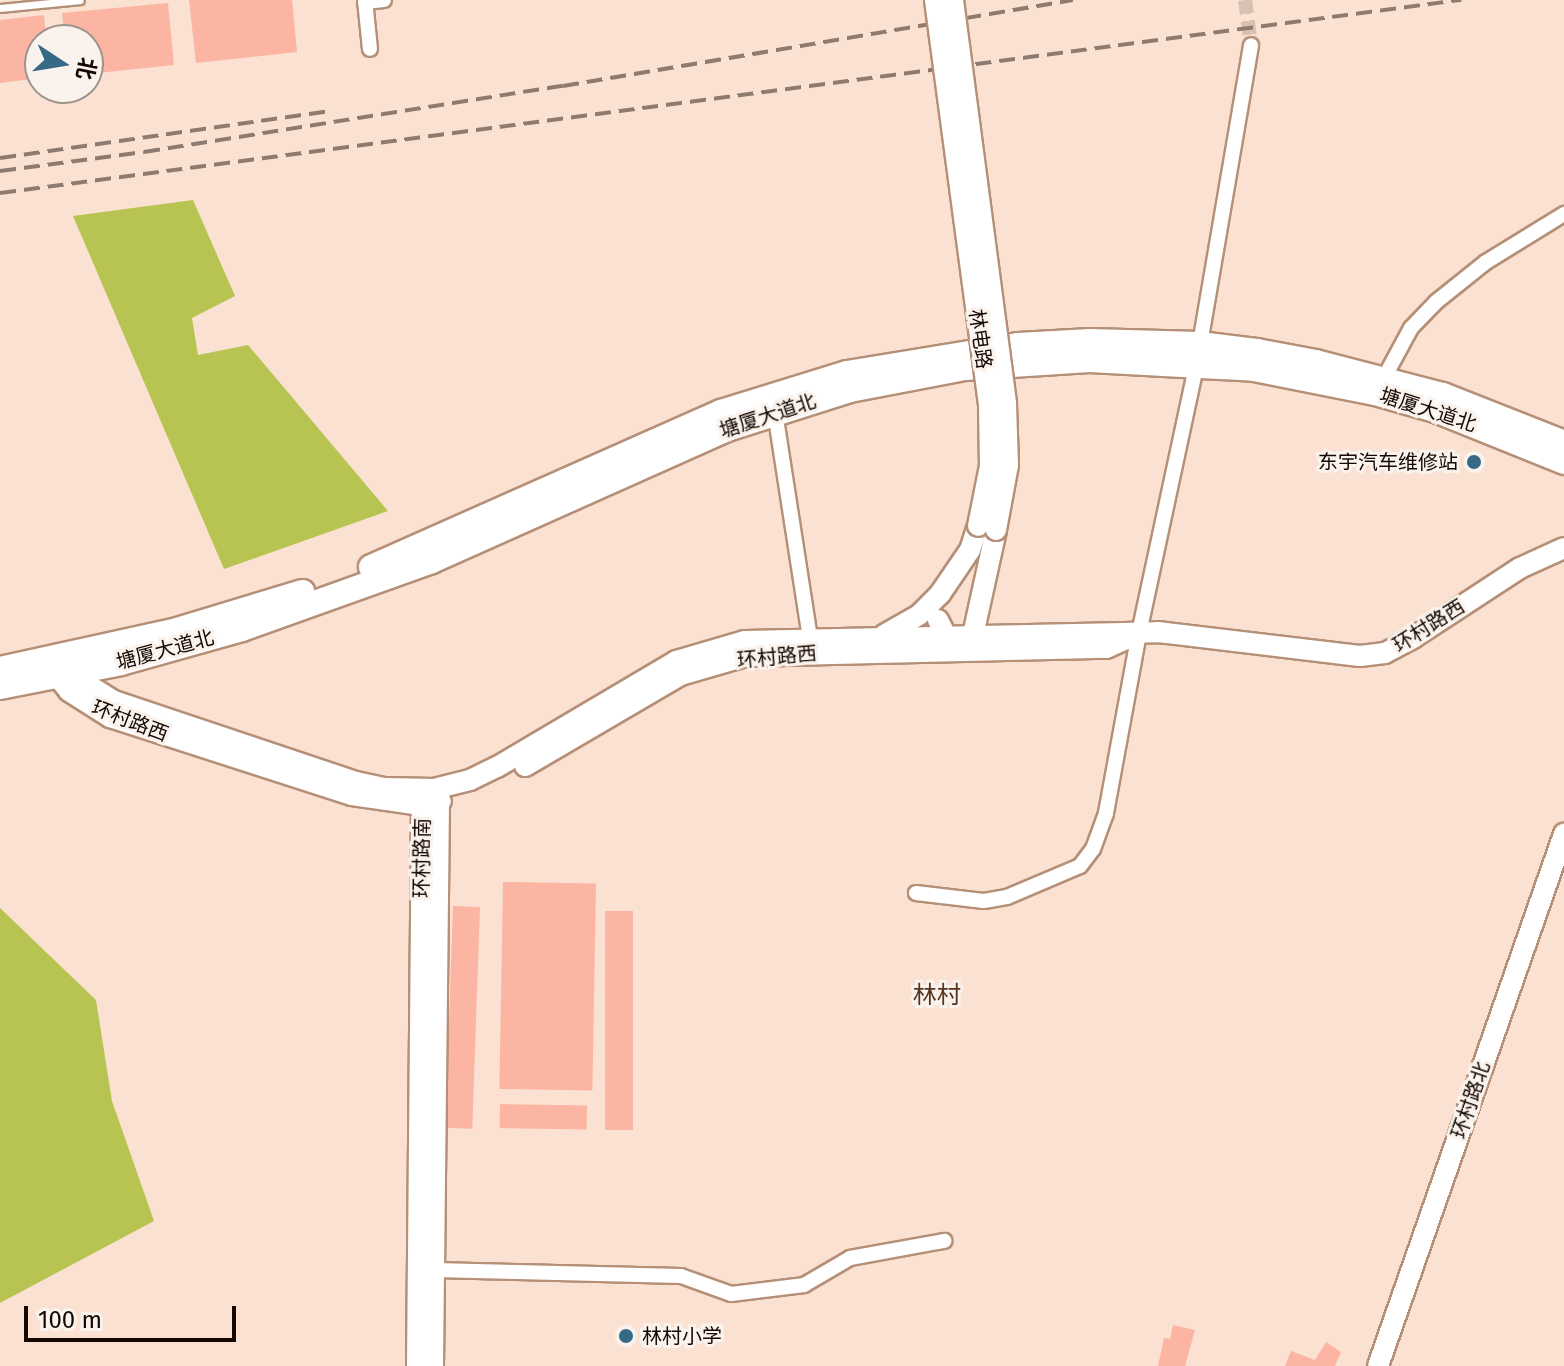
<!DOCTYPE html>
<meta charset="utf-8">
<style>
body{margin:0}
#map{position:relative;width:1564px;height:1366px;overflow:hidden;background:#fae1d1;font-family:"Fira Sans","Noto Sans SC",sans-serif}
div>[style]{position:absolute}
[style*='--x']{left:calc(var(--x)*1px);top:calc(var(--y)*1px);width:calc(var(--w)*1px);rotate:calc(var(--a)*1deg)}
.green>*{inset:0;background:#b8c452}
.building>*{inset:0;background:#fcb5a2;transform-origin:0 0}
.street-tunnel>*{height:14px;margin-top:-7px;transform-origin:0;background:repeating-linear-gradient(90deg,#d8c0b2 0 14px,transparent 0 21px)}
.roads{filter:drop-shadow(2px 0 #b58f76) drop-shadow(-2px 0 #b58f76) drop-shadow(0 2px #b58f76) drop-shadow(0 -2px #b58f76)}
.lane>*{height:7px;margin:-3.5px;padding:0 3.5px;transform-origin:3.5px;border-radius:3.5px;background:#fff}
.street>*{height:14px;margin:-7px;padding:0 7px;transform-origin:7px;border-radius:7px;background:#fff}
.secondary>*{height:20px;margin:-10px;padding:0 10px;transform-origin:10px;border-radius:10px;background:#fff}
.primary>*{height:24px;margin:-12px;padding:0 12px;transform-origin:12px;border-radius:12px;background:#fff}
.rail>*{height:4px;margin-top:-2px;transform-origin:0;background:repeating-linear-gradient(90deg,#8e7a6f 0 16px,transparent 0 24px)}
.bridges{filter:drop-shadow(2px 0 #b58f76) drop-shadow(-2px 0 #b58f76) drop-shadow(0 2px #b58f76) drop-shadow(0 -2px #b58f76)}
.secondary-bridge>*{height:20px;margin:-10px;padding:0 10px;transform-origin:10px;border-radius:10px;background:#fff}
.dots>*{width:22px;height:22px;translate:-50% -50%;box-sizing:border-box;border:4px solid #faf2ec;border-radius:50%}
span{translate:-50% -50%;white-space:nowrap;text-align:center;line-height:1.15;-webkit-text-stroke:6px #faf2ec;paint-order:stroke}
.street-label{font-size:20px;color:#150802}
.poi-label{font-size:20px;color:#150802}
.right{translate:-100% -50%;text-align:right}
.left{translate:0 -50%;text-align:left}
.quarter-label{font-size:24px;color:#55351e}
.north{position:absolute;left:24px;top:24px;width:80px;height:80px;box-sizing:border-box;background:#faf2ec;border:2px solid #9e948e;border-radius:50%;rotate:102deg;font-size:22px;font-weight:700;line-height:32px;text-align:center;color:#150802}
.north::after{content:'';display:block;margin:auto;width:28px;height:36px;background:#356985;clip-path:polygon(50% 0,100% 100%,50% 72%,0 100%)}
.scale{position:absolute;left:24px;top:1306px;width:212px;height:36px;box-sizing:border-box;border:4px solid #150802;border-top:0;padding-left:10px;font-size:24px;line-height:28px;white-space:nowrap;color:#150802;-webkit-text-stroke:6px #faf2ec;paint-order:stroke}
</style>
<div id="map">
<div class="green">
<div style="clip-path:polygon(193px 200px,235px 296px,192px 318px,198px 355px,248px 345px,388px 511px,224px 569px,73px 216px)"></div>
<div style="clip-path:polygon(0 908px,96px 1000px,112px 1101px,154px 1221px,0 1303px)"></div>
</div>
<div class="building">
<div style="clip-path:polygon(189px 0,292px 0,297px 52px,196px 63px)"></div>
<div style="clip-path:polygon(168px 3px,174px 65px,88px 74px,88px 40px,65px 40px,62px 13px)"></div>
<div style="clip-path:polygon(44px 15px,46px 40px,40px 40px,40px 78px,0 83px,0 20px)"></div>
<div style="left:503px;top:882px;width:93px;height:207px;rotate:1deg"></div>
<div style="left:453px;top:906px;width:27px;height:222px;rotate:2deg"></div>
<div style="left:605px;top:911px;width:28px;height:219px"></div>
<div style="left:500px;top:1104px;width:87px;height:24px;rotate:1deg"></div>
<div style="clip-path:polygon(1173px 1325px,1195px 1330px,1185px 1366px,1158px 1366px,1164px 1338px,1170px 1339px)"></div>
<div style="clip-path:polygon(1326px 1342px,1341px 1352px,1335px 1366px,1285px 1366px,1291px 1351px,1315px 1360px)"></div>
</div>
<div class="street-tunnel">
<div style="--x:1245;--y:0;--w:45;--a:82.4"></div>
</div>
<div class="roads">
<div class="lane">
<div style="--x:0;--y:8;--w:80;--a:-5.7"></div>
</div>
<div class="street">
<div style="--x:365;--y:0;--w:49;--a:84.2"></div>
<div style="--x:365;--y:2;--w:19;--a:-6"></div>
<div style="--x:1200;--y:344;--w:303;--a:-80.3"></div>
<div style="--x:1384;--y:378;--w:57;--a:-61.6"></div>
<div style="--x:1411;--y:328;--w:36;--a:-46"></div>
<div style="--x:1436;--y:302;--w:64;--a:-38.7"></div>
<div style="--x:1486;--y:262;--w:92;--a:-31.6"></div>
<div style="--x:775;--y:412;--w:229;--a:81.2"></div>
<div style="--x:916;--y:893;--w:68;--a:6.7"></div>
<div style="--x:984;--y:901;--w:23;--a:-10"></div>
<div style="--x:1007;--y:897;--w:79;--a:-23"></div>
<div style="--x:1080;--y:866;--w:21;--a:-53"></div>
<div style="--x:1093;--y:849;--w:38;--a:-70"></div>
<div style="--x:1106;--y:813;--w:183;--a:-79.6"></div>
<div style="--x:1139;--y:633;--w:276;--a:-77.9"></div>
<div style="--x:434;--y:1270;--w:247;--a:1.4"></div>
<div style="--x:681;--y:1276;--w:53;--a:19.8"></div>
<div style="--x:731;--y:1294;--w:74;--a:-7"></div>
<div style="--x:804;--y:1285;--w:53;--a:-30.4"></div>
<div style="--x:850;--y:1258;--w:96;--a:-10.3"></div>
</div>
<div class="secondary">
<div style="--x:938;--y:620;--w:18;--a:63"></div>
<div style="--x:946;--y:636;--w:21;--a:43"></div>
<div style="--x:961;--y:650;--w:19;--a:-51"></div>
<div style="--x:973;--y:635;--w:107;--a:-77.6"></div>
<div style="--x:884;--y:635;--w:40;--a:-29.7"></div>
<div style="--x:919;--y:615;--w:30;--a:-45"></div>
<div style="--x:940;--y:594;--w:53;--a:-55.7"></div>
<div style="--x:970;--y:550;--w:25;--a:-72"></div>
<div style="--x:66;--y:662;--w:28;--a:48"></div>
<div style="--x:85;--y:683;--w:34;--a:32"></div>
<div style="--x:114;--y:701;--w:255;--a:18.5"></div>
<div style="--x:356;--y:782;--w:30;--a:12"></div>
<div style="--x:385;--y:788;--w:49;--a:1.2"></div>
<div style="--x:434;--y:789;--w:37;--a:-14"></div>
<div style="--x:470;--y:780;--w:30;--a:-26"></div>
<div style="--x:497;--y:767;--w:208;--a:-30.6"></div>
<div style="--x:676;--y:661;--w:72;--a:-16.2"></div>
<div style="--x:745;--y:641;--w:413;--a:-1.2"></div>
<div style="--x:1158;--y:632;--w:203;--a:6.8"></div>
<div style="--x:1360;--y:656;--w:25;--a:-7"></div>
<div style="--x:1385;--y:653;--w:32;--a:-28"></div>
<div style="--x:1413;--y:638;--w:128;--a:-33.2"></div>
<div style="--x:1520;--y:568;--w:48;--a:-24.4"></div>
<div style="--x:59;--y:664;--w:12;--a:99"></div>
<div style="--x:57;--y:676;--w:19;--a:51"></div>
<div style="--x:69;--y:691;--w:49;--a:32.4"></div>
<div style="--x:110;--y:717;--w:254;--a:17.9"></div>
<div style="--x:352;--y:795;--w:63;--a:8.3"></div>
<div style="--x:414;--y:804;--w:27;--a:-6"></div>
<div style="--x:525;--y:766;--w:181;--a:-30.3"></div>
<div style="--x:681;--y:675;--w:68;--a:-16.3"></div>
<div style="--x:746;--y:656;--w:360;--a:-1.3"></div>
<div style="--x:1106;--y:648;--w:27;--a:-24"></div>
<div style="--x:417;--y:1366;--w:563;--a:-89.49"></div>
<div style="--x:422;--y:803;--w:11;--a:-49"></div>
<div style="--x:433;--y:1366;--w:564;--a:-89.39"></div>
<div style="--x:439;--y:802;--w:12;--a:-114"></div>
<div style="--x:1378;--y:1366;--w:564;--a:-70.73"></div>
</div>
<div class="primary">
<div style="--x:371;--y:567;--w:383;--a:-23.9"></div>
<div style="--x:721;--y:412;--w:132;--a:-17.2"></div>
<div style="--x:847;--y:373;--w:173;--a:-9.3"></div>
<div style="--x:1018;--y:345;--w:72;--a:-3.2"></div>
<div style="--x:1090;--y:341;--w:110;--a:1.6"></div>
<div style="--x:1200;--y:344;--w:57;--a:7"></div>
<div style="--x:1257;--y:351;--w:60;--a:10.6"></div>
<div style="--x:1316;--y:362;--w:131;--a:14.6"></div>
<div style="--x:1443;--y:395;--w:130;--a:21.6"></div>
<div style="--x:0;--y:669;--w:181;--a:-12.4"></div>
<div style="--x:177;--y:630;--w:131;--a:-16.9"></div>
<div style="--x:0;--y:687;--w:123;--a:-11.2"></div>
<div style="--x:121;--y:663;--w:126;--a:-15.7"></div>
<div style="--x:242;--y:629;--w:202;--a:-19.7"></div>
<div style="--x:432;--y:561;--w:323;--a:-24.1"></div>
<div style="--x:727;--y:429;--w:129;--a:-17.6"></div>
<div style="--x:850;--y:390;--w:117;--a:-10.8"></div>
<div style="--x:965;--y:368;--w:125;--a:-3.7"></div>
<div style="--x:1090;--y:360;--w:164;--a:3.1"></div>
<div style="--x:1254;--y:369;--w:123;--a:11.2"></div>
<div style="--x:1375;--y:393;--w:66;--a:15.9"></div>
<div style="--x:1438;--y:411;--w:136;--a:22"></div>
</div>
</div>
<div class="rail">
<div style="--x:0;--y:158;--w:332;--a:-8.1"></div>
<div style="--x:0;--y:171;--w:145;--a:-7.5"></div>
<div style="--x:144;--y:152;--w:424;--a:-9"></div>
<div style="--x:563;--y:86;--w:517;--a:-9.57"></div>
<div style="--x:0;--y:193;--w:1474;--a:-7.53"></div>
</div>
<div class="bridges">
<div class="secondary-bridge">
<div style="--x:935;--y:0;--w:409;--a:82.4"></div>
<div style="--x:989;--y:405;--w:61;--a:89.1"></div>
<div style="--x:990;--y:466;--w:61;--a:101.3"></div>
<div style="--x:953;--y:0;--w:407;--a:82.5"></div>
<div style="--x:1006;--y:404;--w:61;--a:88.1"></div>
<div style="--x:1008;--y:465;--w:66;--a:100.5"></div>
</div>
</div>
<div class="dots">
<div style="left:1474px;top:462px;background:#356985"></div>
<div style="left:626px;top:1336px;background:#356985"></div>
</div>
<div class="street-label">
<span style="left:980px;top:339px;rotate:82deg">林电路</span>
<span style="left:1428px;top:410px;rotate:18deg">塘厦大道北</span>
<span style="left:768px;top:416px;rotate:-18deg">塘厦大道北</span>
<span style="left:1429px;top:626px;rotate:-32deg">环村路西</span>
<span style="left:165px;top:650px;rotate:-15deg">塘厦大道北</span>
<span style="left:777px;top:657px;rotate:-5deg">环村路西</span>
<span style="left:130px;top:721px;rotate:21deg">环村路西</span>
<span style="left:422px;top:858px;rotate:-89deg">环村路南</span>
<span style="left:1471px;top:1100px;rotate:-71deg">环村路北</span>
</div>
<div class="poi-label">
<span class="right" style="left:1458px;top:462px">东宇汽车维修站</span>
<span class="left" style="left:642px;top:1336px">林村小学</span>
</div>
<div class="quarter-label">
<span style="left:937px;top:996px">林村</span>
</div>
<div class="north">北</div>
<div class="scale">100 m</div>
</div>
